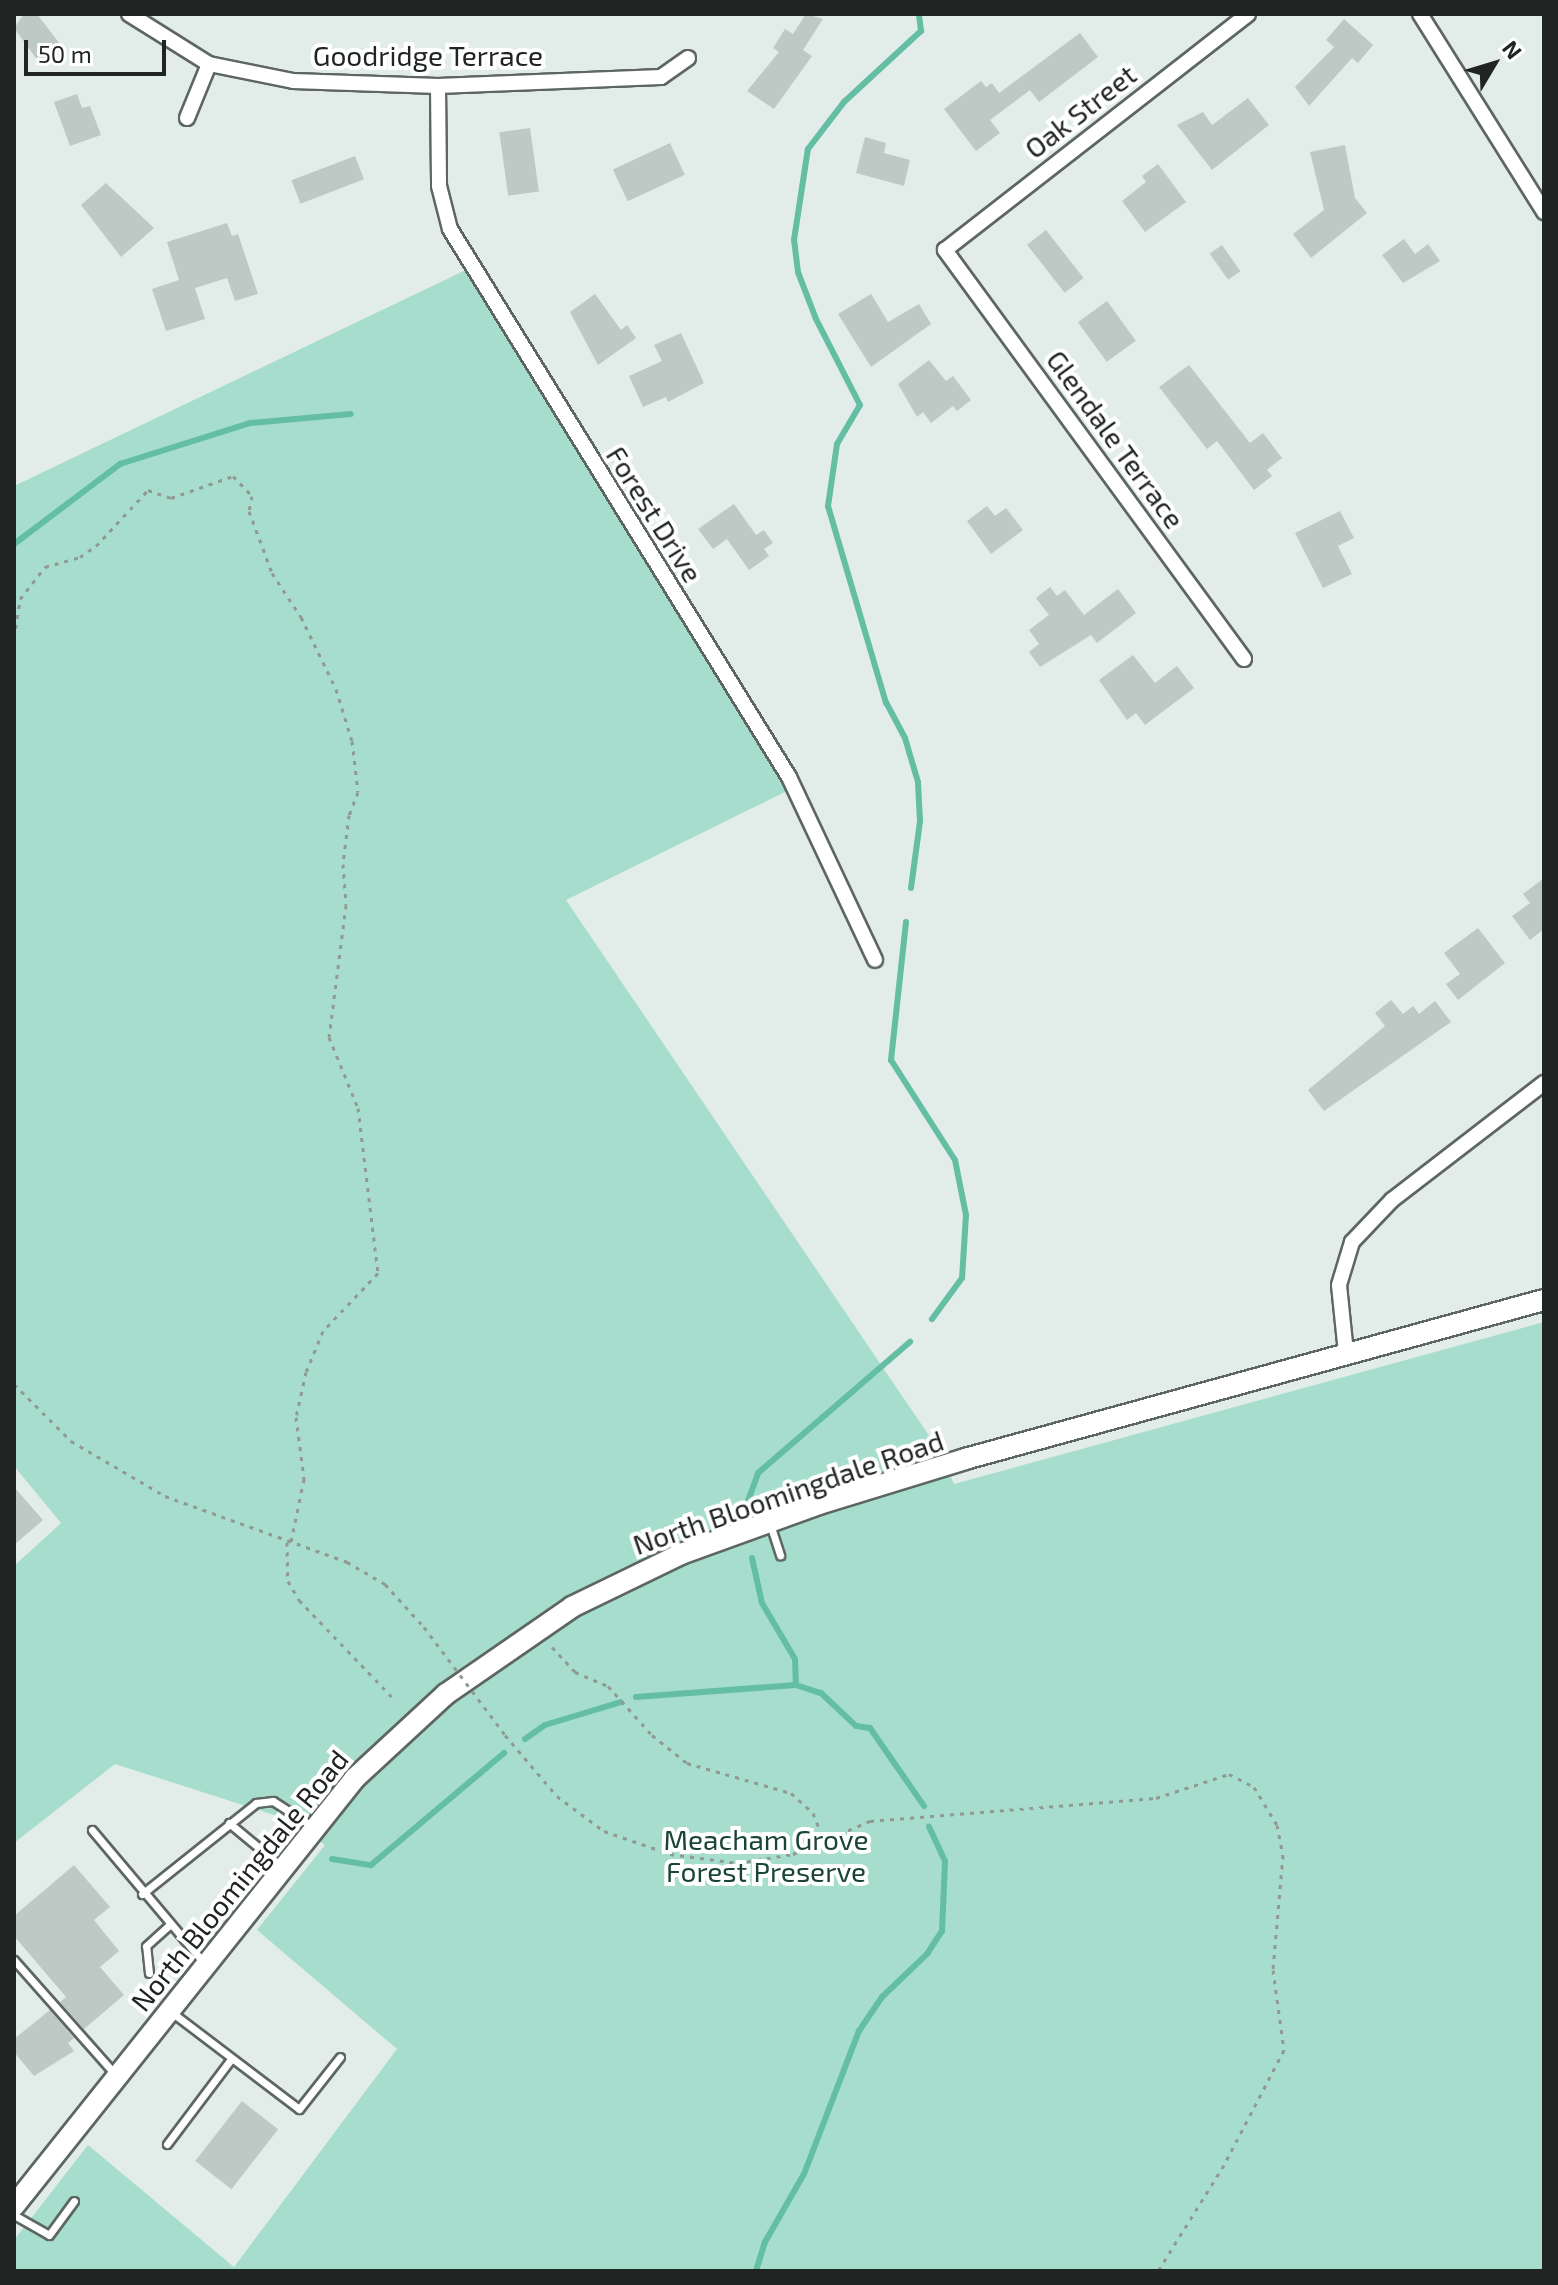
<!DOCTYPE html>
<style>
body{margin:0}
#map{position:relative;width:1558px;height:2285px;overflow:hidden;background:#e2ede9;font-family:"Exo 2",sans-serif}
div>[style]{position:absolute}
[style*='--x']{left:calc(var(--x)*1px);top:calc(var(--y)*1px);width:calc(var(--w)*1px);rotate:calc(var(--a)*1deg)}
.green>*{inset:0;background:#a7ddcc}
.stream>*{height:6px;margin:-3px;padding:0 3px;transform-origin:3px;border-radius:3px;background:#63bea4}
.building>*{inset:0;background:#bec8c4;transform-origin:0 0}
.path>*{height:3px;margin-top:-1.5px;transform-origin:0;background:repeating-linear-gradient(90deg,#919996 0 4px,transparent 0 10px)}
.roads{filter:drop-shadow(2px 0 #5d6663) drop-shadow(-2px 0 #5d6663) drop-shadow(0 2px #5d6663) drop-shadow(0 -2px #5d6663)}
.lane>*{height:7px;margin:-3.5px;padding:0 3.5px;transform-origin:3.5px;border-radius:3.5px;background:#fff}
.street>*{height:14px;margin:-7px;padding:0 7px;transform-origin:7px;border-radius:7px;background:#fff}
.secondary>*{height:20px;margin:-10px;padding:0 10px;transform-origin:10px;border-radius:10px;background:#fff}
.path-bridge>*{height:3px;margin-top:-1.5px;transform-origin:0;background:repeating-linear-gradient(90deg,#919996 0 4px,transparent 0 10px)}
span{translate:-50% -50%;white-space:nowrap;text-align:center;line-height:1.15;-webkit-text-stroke:8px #fff;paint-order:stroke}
.street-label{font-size:28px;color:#202423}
.park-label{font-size:28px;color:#1b4439}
.frame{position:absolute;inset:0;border:16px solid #202423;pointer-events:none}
.north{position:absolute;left:1454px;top:24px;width:80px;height:80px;-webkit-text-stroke:6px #fff;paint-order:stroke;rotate:52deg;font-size:22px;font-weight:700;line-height:32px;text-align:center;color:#202423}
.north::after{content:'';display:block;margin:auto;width:28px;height:36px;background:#202423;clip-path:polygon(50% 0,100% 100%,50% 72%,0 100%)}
.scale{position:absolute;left:24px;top:40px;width:142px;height:36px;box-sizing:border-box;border:4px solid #202423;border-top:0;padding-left:10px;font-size:24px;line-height:28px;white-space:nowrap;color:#202423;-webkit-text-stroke:6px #fff;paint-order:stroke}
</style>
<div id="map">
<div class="green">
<div style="clip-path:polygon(470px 268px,795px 787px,566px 900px,936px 1446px,954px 1484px,1544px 1322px,1544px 2271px,14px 2271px,14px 2240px,88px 2145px,234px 2267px,397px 2049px,257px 1930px,325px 1845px,293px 1821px,115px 1764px,14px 1843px,14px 1566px,61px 1523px,14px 1466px,14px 486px)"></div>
</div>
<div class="stream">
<div style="--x:14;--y:544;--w:133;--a:-37"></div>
<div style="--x:120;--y:464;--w:136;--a:-17.5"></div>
<div style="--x:250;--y:423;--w:101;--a:-5.1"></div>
<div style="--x:911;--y:888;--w:68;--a:-82.3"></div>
<div style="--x:920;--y:821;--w:39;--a:-93"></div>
<div style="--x:918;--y:782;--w:46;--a:-106.5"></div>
<div style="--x:905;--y:738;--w:40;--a:-118"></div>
<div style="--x:886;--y:703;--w:205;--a:-106.4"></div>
<div style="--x:828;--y:506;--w:63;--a:-81.7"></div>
<div style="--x:837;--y:444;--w:45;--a:-59.5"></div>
<div style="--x:860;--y:405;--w:97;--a:-117.1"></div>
<div style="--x:816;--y:319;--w:50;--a:-111"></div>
<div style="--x:798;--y:272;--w:32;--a:-97"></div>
<div style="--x:794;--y:240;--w:92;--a:-81.3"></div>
<div style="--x:808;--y:149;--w:59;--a:-52.5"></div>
<div style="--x:844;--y:102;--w:105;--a:-42.7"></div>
<div style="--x:921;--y:31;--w:17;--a:-97"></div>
<div style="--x:906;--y:922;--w:139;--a:96.2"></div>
<div style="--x:891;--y:1060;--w:119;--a:57.4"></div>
<div style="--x:955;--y:1160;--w:56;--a:78.7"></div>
<div style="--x:966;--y:1215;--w:63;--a:93.6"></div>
<div style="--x:962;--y:1278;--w:51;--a:126.2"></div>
<div style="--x:748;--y:1501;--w:30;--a:-70"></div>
<div style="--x:758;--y:1473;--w:201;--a:-40.8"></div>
<div style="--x:752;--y:1558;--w:46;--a:77.5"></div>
<div style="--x:762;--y:1603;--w:65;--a:59.5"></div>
<div style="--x:795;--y:1659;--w:26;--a:88"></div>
<div style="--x:636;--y:1697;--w:160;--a:-4.3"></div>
<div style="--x:796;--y:1685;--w:26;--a:18"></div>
<div style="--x:821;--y:1693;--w:48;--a:43.3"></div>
<div style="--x:856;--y:1726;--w:14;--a:8"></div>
<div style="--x:870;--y:1728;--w:95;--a:55.3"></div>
<div style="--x:525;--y:1739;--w:24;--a:-35"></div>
<div style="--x:545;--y:1725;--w:79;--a:-16.8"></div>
<div style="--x:332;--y:1859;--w:39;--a:9"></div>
<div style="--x:371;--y:1865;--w:174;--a:-40.1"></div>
<div style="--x:756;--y:2271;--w:30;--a:-73"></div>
<div style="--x:765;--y:2242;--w:78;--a:-60.2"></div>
<div style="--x:804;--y:2174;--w:153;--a:-69"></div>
<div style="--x:859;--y:2031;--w:41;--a:-55.9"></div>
<div style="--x:882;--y:1997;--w:62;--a:-43.7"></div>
<div style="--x:927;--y:1954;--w:27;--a:-57"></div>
<div style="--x:942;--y:1931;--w:70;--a:-87.5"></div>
<div style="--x:945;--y:1861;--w:38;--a:-115"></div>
</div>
<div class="building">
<div style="clip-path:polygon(24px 14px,37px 14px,63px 48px,41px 65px,14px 28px)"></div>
<div style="clip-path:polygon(806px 14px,823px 19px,803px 50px,812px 56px,774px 109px,747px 91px,779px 52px,773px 48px,785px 29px,793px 34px)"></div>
<div style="clip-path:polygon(1344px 19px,1373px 45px,1358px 63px,1352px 58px,1309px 106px,1295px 87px,1334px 47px,1326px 40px)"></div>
<div style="clip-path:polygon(1080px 33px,1098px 57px,1039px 102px,1030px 90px,990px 120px,1000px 133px,976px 151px,944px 109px,981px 81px,986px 87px,992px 83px,999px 93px)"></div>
<div style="clip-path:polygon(77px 94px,82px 108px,90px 106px,101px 135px,70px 146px,54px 102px)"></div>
<div style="clip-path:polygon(1248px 98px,1269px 125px,1212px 170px,1177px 125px,1203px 112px,1212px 125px)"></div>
<div style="left:530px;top:128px;width:64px;height:31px;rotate:82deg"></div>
<div style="clip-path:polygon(865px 137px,886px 143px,884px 153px,910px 160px,904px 186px,856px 173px)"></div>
<div style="left:670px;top:143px;width:35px;height:63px;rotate:65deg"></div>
<div style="clip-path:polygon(1345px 145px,1355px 198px,1367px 213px,1311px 258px,1293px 234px,1324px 210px,1310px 152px)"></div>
<div style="left:355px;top:156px;width:25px;height:68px;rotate:69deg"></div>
<div style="clip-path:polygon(1158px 164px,1186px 202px,1145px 232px,1122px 201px,1146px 182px,1142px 176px)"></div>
<div style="clip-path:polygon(106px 183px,154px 228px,121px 257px,81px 205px)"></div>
<div style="clip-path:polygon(227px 223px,232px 236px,238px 234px,258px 294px,235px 301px,227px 278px,195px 288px,205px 319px,166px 331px,152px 289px,179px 280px,167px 242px)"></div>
<div style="left:1046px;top:230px;width:61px;height:24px;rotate:52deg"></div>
<div style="clip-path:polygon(1404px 239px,1415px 254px,1428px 244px,1440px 261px,1403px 283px,1382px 255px)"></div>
<div style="left:1222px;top:245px;width:32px;height:15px;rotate:55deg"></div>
<div style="clip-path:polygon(595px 294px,621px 330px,627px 325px,636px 338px,598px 365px,570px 312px)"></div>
<div style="clip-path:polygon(871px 294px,888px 322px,919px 304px,931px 324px,871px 367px,838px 314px)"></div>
<div style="left:1107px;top:301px;width:49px;height:36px;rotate:54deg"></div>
<div style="clip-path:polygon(681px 333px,704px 383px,668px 402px,666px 397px,643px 407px,629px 376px,662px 361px,654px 345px)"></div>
<div style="clip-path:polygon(929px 360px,946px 381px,953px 376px,971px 400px,957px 411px,953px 406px,931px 423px,923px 412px,917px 417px,898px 384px)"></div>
<div style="clip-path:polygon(1189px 365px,1250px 443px,1263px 433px,1282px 458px,1267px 470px,1272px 476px,1254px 490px,1217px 441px,1207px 449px,1159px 387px)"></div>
<div style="clip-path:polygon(734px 504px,756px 535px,764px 530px,773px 543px,764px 549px,769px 556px,749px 570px,727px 539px,713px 549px,698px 529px)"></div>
<div style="clip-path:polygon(987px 506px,995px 516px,1006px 508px,1023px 530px,991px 554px,967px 521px)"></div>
<div style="clip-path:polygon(1340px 511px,1354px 538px,1338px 546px,1352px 574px,1323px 588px,1295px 533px)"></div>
<div style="clip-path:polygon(1050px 587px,1057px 596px,1065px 590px,1084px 615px,1118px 589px,1136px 613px,1097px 643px,1091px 635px,1040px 667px,1029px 652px,1039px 644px,1029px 630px,1049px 615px,1036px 598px)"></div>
<div style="clip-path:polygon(1133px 655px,1155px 683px,1177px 666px,1194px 688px,1145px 725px,1136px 713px,1127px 720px,1099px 680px)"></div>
<div style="clip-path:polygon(1544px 878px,1544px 929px,1530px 940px,1512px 916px,1530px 903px,1523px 894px)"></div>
<div style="clip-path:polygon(1478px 928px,1505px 963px,1458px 1000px,1446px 984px,1460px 974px,1444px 953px)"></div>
<div style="clip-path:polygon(1391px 1000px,1403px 1014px,1413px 1006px,1419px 1014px,1435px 1001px,1451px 1022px,1324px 1111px,1308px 1090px,1385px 1026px,1375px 1013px)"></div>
<div style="clip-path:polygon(14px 1487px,43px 1520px,14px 1545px)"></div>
<div style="clip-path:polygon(74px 1865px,110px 1907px,94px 1920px,119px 1951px,100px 1967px,124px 1995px,84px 2029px,60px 2002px,66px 1997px,14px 1936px,14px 1916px)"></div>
<div style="clip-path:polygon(50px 2010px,74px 2038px,68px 2043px,74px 2051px,34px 2076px,14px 2052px,14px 2039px)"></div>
<div style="left:242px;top:2101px;width:46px;height:76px;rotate:38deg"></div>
</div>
<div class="path">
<div style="--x:14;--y:638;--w:39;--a:-81"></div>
<div style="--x:20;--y:599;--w:41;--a:-52"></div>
<div style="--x:45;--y:567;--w:36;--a:-16"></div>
<div style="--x:80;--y:557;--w:19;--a:-35"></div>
<div style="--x:96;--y:546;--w:76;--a:-47.1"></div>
<div style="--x:148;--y:490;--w:24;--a:19"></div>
<div style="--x:171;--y:498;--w:66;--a:-19.5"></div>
<div style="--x:233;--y:476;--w:28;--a:46"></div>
<div style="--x:252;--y:496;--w:15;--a:101"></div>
<div style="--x:249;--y:511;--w:66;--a:69.6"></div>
<div style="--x:272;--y:573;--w:53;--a:56.6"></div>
<div style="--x:301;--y:617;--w:80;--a:64.1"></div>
<div style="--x:336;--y:689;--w:54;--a:72.9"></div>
<div style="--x:352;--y:741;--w:51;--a:83.3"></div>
<div style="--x:358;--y:792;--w:25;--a:111"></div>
<div style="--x:349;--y:815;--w:49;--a:97"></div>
<div style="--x:343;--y:864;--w:41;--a:85.8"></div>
<div style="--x:346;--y:905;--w:133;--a:97.3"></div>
<div style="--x:329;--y:1037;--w:77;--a:67.8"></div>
<div style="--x:358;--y:1108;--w:166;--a:83.1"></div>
<div style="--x:378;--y:1273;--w:80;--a:133.5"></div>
<div style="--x:323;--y:1331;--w:44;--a:112.5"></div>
<div style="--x:306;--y:1372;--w:46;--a:102.5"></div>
<div style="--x:296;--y:1417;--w:63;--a:82.6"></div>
<div style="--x:304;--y:1479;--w:64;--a:101.7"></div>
<div style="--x:14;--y:1384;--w:81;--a:45"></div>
<div style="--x:71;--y:1441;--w:109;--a:30.3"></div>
<div style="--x:165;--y:1496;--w:194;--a:19.9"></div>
<div style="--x:347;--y:1562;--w:44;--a:30.1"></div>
<div style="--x:385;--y:1584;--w:58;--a:47.8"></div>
<div style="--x:287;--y:1542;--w:39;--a:89"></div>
<div style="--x:288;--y:1581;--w:22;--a:60"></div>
<div style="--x:299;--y:1600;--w:134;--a:46.2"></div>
<div style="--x:552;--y:1647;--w:34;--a:47"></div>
<div style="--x:575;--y:1672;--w:36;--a:23"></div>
<div style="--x:608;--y:1686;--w:66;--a:48.1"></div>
<div style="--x:652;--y:1735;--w:45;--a:38.7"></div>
<div style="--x:687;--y:1763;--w:108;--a:16.1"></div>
<div style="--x:791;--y:1793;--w:30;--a:42"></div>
<div style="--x:813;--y:1813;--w:29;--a:68"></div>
<div style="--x:505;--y:1735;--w:80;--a:49.6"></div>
<div style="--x:557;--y:1796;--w:59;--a:36.7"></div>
<div style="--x:604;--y:1831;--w:70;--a:19.2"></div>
<div style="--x:670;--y:1854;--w:68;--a:7.7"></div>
<div style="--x:737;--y:1863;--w:57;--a:-9.1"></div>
<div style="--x:793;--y:1854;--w:84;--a:-23.2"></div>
<div style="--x:870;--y:1821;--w:287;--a:-4.6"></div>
<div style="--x:1156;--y:1798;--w:77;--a:-18.2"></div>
<div style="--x:1229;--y:1774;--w:28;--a:27"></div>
<div style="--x:1254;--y:1787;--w:44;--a:58.8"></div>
<div style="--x:1277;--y:1825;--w:31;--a:79"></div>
<div style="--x:1283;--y:1855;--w:115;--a:95"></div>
<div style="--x:1273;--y:1970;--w:81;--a:82.2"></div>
<div style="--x:1284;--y:2050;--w:130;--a:117.6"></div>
<div style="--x:1224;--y:2165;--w:125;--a:121.9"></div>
</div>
<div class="roads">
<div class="lane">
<div style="--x:770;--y:1524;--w:33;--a:72"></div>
<div style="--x:229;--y:1823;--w:67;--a:39.6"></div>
<div style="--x:92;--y:1830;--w:172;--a:49.9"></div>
<div style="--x:142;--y:1894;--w:146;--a:-38.6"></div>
<div style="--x:256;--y:1803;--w:17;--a:-7"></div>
<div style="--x:273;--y:1801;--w:46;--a:32.7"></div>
<div style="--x:14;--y:1960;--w:152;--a:48.5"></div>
<div style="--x:149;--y:1973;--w:27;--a:-96"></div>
<div style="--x:146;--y:1946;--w:30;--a:-42"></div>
<div style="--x:170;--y:2011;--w:162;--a:37.2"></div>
<div style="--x:299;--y:2109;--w:66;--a:-51.7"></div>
<div style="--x:167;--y:2144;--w:106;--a:-53"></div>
<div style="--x:14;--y:2215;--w:40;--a:29.7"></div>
<div style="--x:49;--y:2235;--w:42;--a:-53.7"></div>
</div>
<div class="street">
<div style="--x:129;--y:14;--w:94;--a:32"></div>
<div style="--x:209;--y:64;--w:86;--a:11.4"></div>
<div style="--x:293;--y:81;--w:145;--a:2"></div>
<div style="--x:438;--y:86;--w:223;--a:-2.3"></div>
<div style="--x:661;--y:77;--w:33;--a:-35"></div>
<div style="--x:1420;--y:14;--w:234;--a:57.9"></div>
<div style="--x:438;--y:86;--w:100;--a:89.4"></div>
<div style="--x:439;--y:186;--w:44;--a:75.7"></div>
<div style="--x:450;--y:229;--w:644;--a:58.26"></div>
<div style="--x:789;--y:777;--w:202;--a:64.8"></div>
<div style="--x:187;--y:118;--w:58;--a:-67.8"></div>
<div style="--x:1244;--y:659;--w:507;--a:-126.17"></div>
<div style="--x:945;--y:250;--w:384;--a:-37.9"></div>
<div style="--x:1346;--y:1353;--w:68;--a:-95.9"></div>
<div style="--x:1339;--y:1285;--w:45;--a:-73.2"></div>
<div style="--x:1352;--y:1242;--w:58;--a:-46.4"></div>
<div style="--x:1392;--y:1200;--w:192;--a:-37.6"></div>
</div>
<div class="secondary">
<div style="--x:14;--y:2206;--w:547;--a:-51.45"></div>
<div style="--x:355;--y:1778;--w:124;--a:-42.7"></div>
<div style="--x:446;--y:1694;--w:153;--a:-34.6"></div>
<div style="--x:572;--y:1607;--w:121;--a:-25.9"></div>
<div style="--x:681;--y:1554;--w:147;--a:-19.9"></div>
<div style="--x:819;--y:1504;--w:153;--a:-17.1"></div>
<div style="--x:965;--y:1459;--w:600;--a:-15.36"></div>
</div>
</div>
<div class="path-bridge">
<div style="--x:424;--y:1627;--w:135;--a:53.1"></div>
</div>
<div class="street-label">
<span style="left:428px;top:55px">Goodridge Terrace</span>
<span style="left:1080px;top:111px;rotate:-38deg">Oak Street</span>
<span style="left:1116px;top:439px;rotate:54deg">Glendale Terrace</span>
<span style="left:655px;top:514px;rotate:58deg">Forest Drive</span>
<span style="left:788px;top:1492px;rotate:-19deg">North Bloomingdale Road</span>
<span style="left:239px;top:1880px;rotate:-51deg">North Bloomingdale Road</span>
</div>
<div class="park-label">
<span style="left:766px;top:1855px">Meacham Grove<br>Forest Preserve</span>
</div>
<div class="frame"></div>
<div class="north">N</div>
<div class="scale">50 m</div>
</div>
